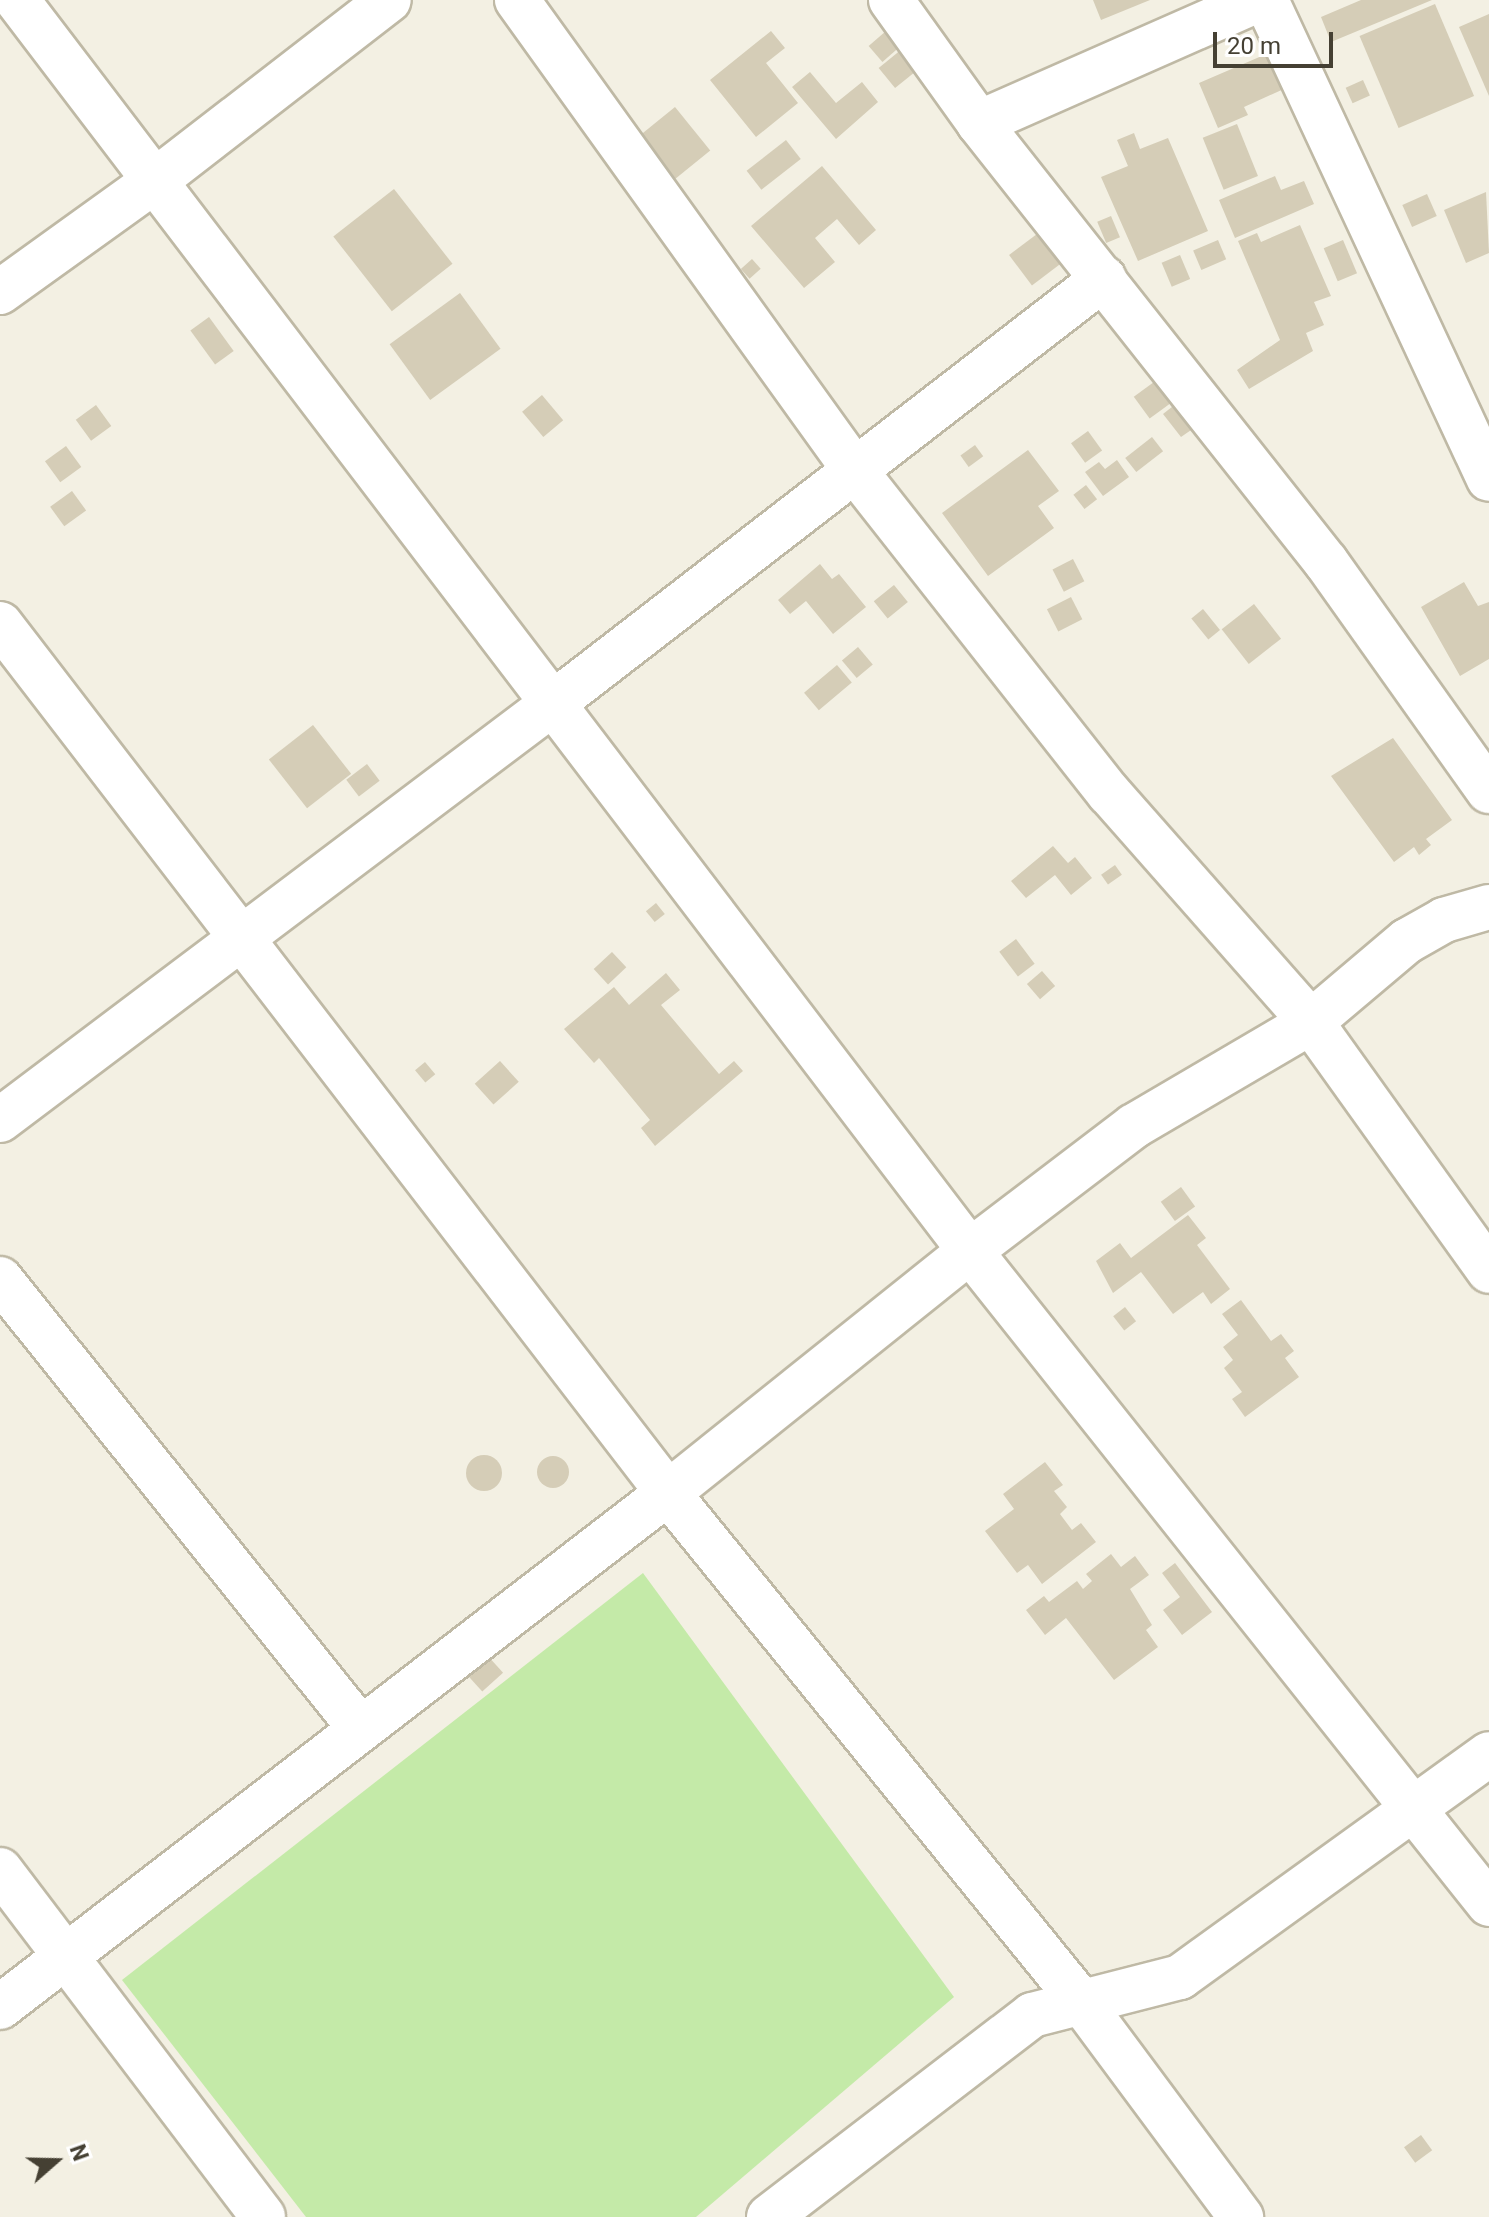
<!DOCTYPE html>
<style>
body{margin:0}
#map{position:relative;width:1489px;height:2217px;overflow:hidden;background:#f3f0e3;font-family:Roboto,sans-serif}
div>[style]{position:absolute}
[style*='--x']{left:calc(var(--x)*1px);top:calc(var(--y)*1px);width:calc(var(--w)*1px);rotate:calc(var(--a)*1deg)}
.green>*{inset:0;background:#c4eaa8}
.building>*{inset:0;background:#d5cdb7;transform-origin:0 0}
.round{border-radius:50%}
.roads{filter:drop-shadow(2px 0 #bfb9a5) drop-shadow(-2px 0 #bfb9a5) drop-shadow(0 2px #bfb9a5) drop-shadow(0 -2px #bfb9a5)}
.minor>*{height:44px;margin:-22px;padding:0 22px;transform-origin:22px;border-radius:22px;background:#fff}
span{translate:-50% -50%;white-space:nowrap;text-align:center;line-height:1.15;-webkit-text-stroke:7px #fff;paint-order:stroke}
.north{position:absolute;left:16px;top:2121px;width:80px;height:80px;-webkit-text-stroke:6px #fff;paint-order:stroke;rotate:70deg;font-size:22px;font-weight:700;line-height:32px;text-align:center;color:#454033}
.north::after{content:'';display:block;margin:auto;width:28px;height:36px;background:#454033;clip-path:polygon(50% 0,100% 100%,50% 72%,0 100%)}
.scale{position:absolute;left:1213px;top:32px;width:120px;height:36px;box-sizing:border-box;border:4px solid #454033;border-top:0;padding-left:10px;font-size:24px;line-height:28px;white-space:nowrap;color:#454033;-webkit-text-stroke:6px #fff;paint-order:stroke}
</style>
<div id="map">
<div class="green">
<div style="clip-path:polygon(643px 1573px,954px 1997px,696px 2217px,306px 2217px,122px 1980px)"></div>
</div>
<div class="building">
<div style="clip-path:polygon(1093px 0,1150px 0,1101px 20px)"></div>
<div style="clip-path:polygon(1361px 0,1432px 0,1331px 42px,1321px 17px)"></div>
<div style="left:1435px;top:4px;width:100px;height:82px;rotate:67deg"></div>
<div style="clip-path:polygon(1489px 14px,1489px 96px,1459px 27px)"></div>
<div style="clip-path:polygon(771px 31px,785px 48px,766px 63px,798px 103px,756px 137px,710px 80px)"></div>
<div style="left:886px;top:31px;width:21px;height:23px;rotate:49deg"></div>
<div style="left:902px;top:49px;width:26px;height:30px;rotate:51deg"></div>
<div style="clip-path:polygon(1271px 52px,1286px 88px,1244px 107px,1248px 115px,1218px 128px,1199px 83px)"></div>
<div style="clip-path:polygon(810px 72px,836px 103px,862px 82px,878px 102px,836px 139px,792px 87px)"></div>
<div style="left:1363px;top:80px;width:17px;height:19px;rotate:66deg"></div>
<div style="left:675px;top:107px;width:56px;height:48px;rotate:51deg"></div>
<div style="left:1237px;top:124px;width:56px;height:37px;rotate:68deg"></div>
<div style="clip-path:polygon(1134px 133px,1140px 149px,1168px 138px,1208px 231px,1138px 261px,1101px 177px,1128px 166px,1117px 140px)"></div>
<div style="left:786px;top:140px;width:24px;height:50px;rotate:52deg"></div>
<div style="clip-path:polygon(822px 166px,876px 230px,859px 245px,837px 219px,815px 238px,835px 262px,804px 288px,751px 226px)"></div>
<div style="clip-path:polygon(1275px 176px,1281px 190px,1304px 181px,1314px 204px,1235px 238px,1219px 200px)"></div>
<div style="left:394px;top:189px;width:95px;height:77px;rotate:52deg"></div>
<div style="clip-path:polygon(1486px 192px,1489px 253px,1466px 263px,1444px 210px)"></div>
<div style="left:1427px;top:194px;width:24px;height:27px;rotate:66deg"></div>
<div style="left:1111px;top:216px;width:23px;height:15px;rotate:67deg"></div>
<div style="clip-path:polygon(1300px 225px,1331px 296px,1314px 302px,1324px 325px,1306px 333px,1313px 351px,1249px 389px,1237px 370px,1280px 340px,1238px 241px,1257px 233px,1261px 242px)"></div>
<div style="left:1041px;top:231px;width:38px;height:40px;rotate:53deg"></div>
<div style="left:1218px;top:240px;width:21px;height:27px;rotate:67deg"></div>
<div style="left:1343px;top:240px;width:36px;height:21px;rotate:67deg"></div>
<div style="left:1180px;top:255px;width:26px;height:20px;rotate:67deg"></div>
<div style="left:752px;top:259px;width:13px;height:15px;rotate:48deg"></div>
<div style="left:460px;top:293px;width:69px;height:87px;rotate:54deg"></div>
<div style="left:209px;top:317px;width:42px;height:23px;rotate:54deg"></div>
<div style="left:1154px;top:382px;width:27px;height:25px;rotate:54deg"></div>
<div style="left:542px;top:395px;width:33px;height:26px;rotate:50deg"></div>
<div style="clip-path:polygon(1177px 403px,1194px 428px,1181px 437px,1163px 414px)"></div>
<div style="left:96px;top:405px;width:26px;height:25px;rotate:54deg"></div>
<div style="left:1088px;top:431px;width:24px;height:21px;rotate:54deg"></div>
<div style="left:1152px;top:437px;width:18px;height:34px;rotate:52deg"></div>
<div style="left:975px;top:445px;width:14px;height:18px;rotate:54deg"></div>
<div style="left:66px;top:446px;width:26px;height:26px;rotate:54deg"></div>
<div style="clip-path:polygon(1028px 450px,1059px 491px,1038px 506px,1054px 528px,988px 576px,942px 513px)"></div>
<div style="clip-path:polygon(1117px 460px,1129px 477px,1103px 496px,1085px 472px,1099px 462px,1105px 469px)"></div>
<div style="left:1086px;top:485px;width:18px;height:16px;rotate:52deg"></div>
<div style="left:72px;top:491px;width:24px;height:27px;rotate:54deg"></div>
<div style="left:1073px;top:559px;width:25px;height:23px;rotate:63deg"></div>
<div style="clip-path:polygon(820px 564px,832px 579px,839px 574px,866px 607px,833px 634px,806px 601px,790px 614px,778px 600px)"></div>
<div style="clip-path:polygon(1464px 582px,1478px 606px,1489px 602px,1489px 659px,1460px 676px,1421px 607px)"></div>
<div style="left:894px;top:585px;width:22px;height:26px;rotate:51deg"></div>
<div style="left:1071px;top:597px;width:25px;height:27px;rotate:63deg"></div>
<div style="left:1254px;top:604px;width:44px;height:41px;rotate:52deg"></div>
<div style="left:1203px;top:609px;width:27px;height:15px;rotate:51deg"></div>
<div style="left:858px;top:647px;width:23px;height:21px;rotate:50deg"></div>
<div style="left:837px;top:665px;width:23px;height:43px;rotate:50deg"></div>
<div style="left:313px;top:725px;width:62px;height:56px;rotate:52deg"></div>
<div style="clip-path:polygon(1393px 738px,1452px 820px,1426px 839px,1431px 845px,1419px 855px,1414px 847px,1394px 862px,1331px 776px)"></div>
<div style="left:367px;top:764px;width:21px;height:26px;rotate:53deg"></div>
<div style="clip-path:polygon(1053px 846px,1068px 863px,1075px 857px,1092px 878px,1071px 895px,1055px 875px,1026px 898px,1011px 881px)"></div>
<div style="left:1115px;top:865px;width:12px;height:17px;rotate:55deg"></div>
<div style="left:656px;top:903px;width:14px;height:13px;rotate:51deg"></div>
<div style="left:1016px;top:939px;width:31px;height:21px;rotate:53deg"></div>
<div style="left:612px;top:952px;width:21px;height:25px;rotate:47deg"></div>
<div style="left:1042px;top:971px;width:20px;height:20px;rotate:49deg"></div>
<div style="clip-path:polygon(666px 973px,680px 990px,661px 1005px,719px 1074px,734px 1061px,743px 1071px,655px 1146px,641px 1128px,650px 1120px,599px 1058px,594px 1063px,564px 1029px,614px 987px,629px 1005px)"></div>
<div style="left:500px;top:1061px;width:28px;height:34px;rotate:48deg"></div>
<div style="left:425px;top:1062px;width:16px;height:13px;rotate:50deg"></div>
<div style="left:1181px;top:1187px;width:24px;height:25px;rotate:54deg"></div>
<div style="clip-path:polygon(1188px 1215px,1206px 1238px,1197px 1245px,1230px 1289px,1211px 1304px,1203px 1292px,1173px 1314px,1141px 1272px,1113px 1293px,1096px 1261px,1120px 1243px,1131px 1258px)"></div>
<div style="clip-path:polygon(1241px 1300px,1271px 1341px,1281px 1334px,1294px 1351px,1285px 1358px,1299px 1377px,1245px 1417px,1232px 1399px,1242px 1392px,1224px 1368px,1233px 1360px,1223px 1347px,1238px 1335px,1222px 1314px)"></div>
<div style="left:1125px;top:1307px;width:18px;height:15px;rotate:52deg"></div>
<div class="round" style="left:466px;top:1455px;width:36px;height:36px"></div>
<div class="round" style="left:537px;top:1456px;width:32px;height:32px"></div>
<div style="clip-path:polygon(1045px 1462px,1063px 1485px,1054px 1491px,1067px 1507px,1060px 1514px,1072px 1530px,1081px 1523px,1096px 1542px,1042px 1584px,1028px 1565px,1017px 1573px,985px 1531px,1014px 1509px,1003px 1494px)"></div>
<div style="clip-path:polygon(1111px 1554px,1121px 1567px,1135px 1556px,1149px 1575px,1130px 1589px,1152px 1625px,1146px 1630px,1158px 1647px,1114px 1680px,1066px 1618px,1045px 1635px,1026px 1610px,1044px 1596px,1049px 1602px,1077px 1581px,1083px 1589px,1092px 1581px,1086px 1574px)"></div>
<div style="clip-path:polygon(1175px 1563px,1212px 1612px,1182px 1635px,1163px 1610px,1180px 1597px,1162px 1573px)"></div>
<div style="left:487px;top:1655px;width:24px;height:28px;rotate:48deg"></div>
<div style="left:1421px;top:2135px;width:19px;height:21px;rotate:54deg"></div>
</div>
<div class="roads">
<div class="minor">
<div style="--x:17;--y:0;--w:1573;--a:52.7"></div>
<div style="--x:970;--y:1251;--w:206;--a:-37.3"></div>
<div style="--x:1134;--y:1126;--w:205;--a:-30.4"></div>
<div style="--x:1311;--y:1022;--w:126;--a:-40.2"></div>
<div style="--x:1407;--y:941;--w:43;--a:-29.6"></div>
<div style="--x:1444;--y:920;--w:47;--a:-16.1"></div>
<div style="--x:517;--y:0;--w:581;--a:54.31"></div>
<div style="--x:856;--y:472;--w:409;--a:51.8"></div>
<div style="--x:1109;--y:793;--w:305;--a:48.6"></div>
<div style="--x:1311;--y:1022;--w:306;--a:54.4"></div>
<div style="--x:891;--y:0;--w:151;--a:54.4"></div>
<div style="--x:979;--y:123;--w:560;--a:51.68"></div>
<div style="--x:1326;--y:562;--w:281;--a:54.6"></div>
<div style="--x:1266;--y:0;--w:528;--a:65.04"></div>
<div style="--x:979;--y:123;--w:305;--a:-23.8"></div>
<div style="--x:0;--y:292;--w:192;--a:-35.7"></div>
<div style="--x:156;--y:180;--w:294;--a:-37.7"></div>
<div style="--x:0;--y:624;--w:1096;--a:52.45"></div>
<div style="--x:668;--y:1493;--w:657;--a:50.93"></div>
<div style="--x:1082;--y:2003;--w:267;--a:53.4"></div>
<div style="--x:0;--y:1120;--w:696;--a:-37"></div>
<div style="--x:556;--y:701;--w:692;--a:-37.66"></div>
<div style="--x:0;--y:1279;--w:576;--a:51.28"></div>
<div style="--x:0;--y:1870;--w:435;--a:52.8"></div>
<div style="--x:0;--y:2007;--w:843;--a:-37.58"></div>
<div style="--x:668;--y:1493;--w:387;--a:-38.7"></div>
<div style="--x:970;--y:1251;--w:834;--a:51.52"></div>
<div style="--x:769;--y:2217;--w:332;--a:-37.5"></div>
<div style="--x:1032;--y:2015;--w:153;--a:-14.4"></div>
<div style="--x:1180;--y:1977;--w:381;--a:-35.8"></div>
</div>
</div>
<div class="north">N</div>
<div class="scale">20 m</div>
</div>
